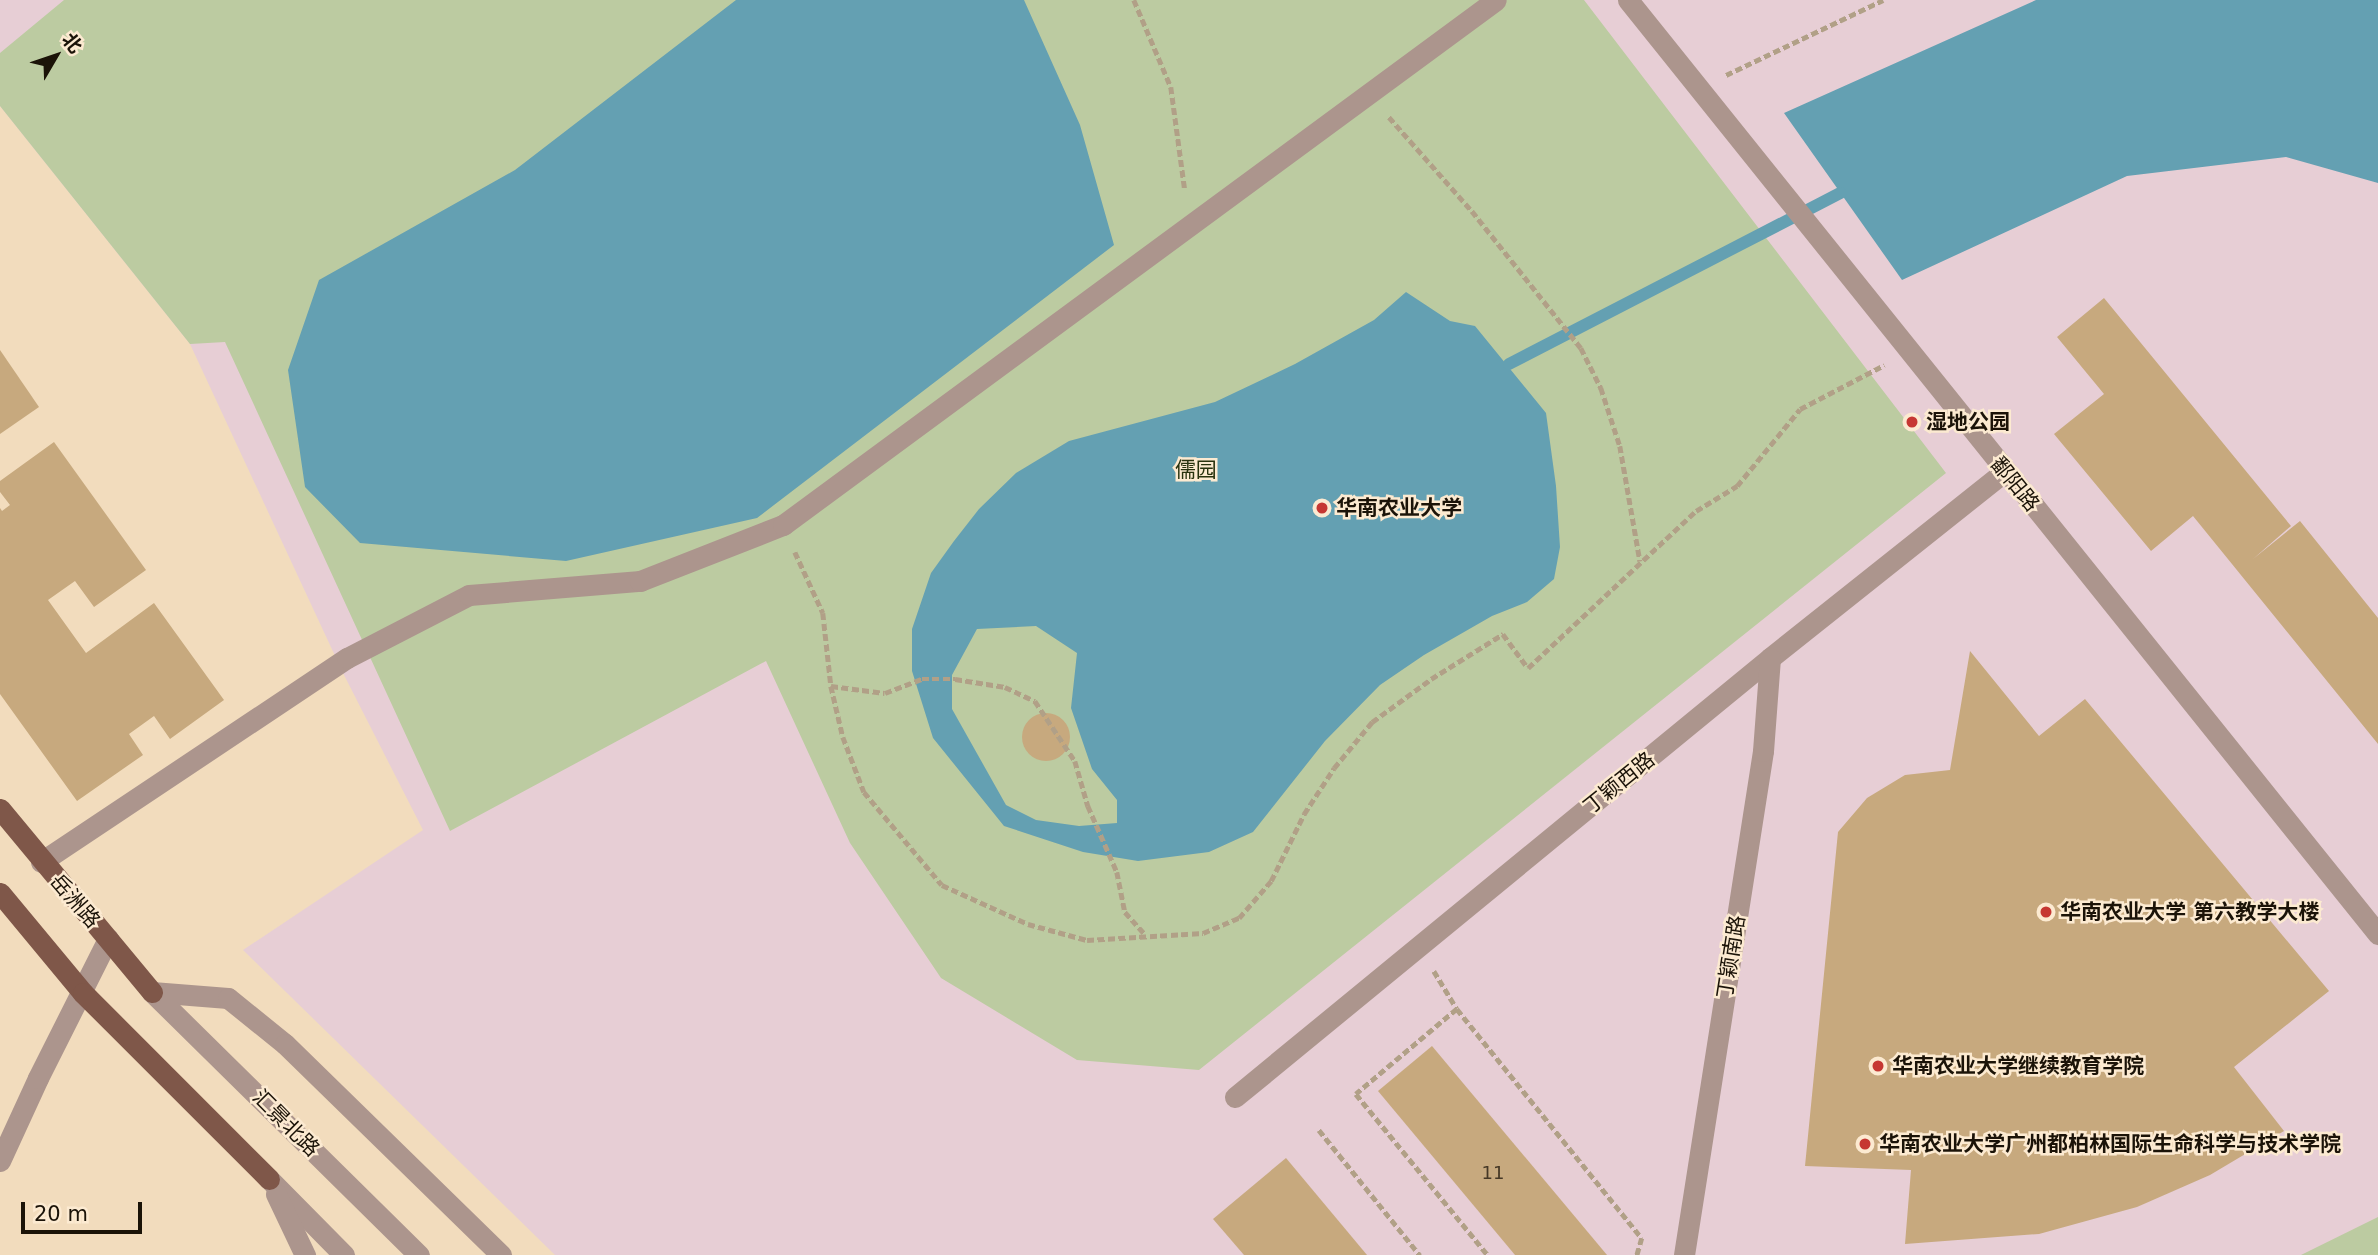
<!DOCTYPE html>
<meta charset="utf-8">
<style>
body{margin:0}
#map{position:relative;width:2378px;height:1255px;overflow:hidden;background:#f2dcbd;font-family:"DejaVu Sans","Noto Sans SC",sans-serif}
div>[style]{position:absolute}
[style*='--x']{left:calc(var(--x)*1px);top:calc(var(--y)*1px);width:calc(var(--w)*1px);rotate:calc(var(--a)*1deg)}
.education>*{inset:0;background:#e7ced5}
.green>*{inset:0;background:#bccba1}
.water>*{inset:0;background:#64a0b2}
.stream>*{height:12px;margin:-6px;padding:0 6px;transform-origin:6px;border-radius:6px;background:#64a0b2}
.building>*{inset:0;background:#c7a97e}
.round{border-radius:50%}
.path>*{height:4.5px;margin-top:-2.25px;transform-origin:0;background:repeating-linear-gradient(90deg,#b1a087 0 7px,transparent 0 10.5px)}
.minor>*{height:21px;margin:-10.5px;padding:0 10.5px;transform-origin:10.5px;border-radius:10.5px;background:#ac958d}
.major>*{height:21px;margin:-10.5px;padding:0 10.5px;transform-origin:10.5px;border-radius:10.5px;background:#7f5749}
.dots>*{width:19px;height:19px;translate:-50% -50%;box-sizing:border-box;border:4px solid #fcead1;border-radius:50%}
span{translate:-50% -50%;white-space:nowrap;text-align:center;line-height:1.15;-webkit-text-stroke:5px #fcead1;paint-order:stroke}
.number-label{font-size:18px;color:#463826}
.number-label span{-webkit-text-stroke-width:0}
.poi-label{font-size:21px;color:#1b1308;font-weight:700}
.left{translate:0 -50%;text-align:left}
.park-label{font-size:21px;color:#28320e}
.street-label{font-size:21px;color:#1b1308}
.north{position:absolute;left:21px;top:21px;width:70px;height:70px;-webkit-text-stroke:5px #fcead1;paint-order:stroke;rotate:51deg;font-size:19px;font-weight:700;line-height:28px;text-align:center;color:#1b1308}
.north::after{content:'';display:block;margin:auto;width:24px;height:32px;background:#1b1308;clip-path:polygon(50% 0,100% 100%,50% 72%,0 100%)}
.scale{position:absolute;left:21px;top:1202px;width:121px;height:32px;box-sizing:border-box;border:4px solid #1b1308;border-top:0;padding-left:9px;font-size:21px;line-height:24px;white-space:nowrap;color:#1b1308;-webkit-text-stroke:5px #fcead1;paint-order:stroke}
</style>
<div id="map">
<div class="education">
<div style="clip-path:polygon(0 0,2378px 0,2378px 1255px,555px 1255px,243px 950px,423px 830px,343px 673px,190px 344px,0 106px)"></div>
</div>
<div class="green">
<div style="clip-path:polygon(64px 0,1584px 0,1946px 473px,1199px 1070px,1077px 1060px,941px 978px,850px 843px,766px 661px,450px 831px,225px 342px,190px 344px,0 106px,0 53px)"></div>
<div style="clip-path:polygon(2378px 1217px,2378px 1255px,2301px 1255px)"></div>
</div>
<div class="water">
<div style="clip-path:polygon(736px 0,1024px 0,1080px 125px,1114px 245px,757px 518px,566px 561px,360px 543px,305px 487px,288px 370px,319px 280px,515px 170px)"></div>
<div style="clip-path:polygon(2036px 0,2378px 0,2378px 183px,2286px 157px,2127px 176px,1902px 280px,1784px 113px)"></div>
<div style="clip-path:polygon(evenodd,1406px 292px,1450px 321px,1475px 326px,1546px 413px,1556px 486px,1560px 547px,1554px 579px,1527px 602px,1492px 616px,1424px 655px,1380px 685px,1325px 741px,1253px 832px,1209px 852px,1138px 861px,1083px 852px,1004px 826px,933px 738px,912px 671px,912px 629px,931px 573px,954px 541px,979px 509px,1016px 473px,1069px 441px,1215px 402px,1295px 364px,1374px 320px,1406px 292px,1036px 626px,1077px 653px,1071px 708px,1092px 769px,1117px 800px,1117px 823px,1079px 826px,1036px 820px,1006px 805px,952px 709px,952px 675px,977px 629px,1036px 626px)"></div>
</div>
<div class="stream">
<div style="--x:1509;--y:364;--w:373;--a:-27.3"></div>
</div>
<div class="building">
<div style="clip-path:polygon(2104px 298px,2291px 526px,2253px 559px,2300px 521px,2378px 618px,2378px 744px,2193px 516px,2151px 551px,2054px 434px,2104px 394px,2057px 337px)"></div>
<div style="clip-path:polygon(0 350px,39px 407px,0 434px)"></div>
<div style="clip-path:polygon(54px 442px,146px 570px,94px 607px,75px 581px,48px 600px,86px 653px,154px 603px,224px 700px,170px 739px,154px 716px,129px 734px,143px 755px,77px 801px,0 694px,0 508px,2px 511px,10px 505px,0 492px,0 481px)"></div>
<div style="clip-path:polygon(1970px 651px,2039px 736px,2085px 699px,2329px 991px,2234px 1067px,2284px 1131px,2210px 1175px,2137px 1207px,2039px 1234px,1905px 1244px,1911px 1170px,1805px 1166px,1838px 832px,1867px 798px,1905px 775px,1950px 770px)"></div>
<div class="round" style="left:1022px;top:713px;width:48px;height:48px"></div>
<div style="clip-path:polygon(1432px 1046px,1607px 1255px,1515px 1255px,1378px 1091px)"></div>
<div style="clip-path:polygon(1286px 1158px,1367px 1255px,1244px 1255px,1213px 1219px)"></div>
</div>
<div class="path">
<div style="--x:1134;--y:0;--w:95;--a:67"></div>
<div style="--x:1171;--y:87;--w:104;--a:82.3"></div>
<div style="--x:1726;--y:75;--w:174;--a:-25.5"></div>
<div style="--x:1389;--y:117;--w:125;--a:48.6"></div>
<div style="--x:1472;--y:211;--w:175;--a:51.5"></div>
<div style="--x:1581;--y:348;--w:45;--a:63.4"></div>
<div style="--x:1601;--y:388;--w:61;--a:71.9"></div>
<div style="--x:1620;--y:446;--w:117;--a:80.1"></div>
<div style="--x:795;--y:552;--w:67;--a:65.3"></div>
<div style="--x:823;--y:613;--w:73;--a:83.7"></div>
<div style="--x:831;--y:686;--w:52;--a:76.8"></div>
<div style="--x:843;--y:737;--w:59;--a:69.1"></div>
<div style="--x:864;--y:792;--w:121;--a:50"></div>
<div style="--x:942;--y:885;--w:94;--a:24.4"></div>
<div style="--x:1028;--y:924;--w:61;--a:15.2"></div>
<div style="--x:1087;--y:940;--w:116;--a:-3.5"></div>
<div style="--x:1203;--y:933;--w:39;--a:-23"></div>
<div style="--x:1239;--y:918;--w:49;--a:-49.1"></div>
<div style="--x:1271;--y:881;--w:75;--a:-63.8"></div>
<div style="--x:1304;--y:814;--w:55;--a:-56.9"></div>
<div style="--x:1334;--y:768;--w:60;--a:-50.4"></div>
<div style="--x:1372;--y:722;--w:73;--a:-36.1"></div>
<div style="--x:1431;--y:679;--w:85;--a:-32"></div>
<div style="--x:1503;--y:634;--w:42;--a:53.7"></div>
<div style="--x:1528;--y:668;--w:230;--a:-43.1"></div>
<div style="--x:1696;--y:511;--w:48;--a:-31.4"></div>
<div style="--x:1737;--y:486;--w:99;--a:-50.7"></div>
<div style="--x:1800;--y:409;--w:95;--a:-27.6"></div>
<div style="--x:831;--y:686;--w:54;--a:7.4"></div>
<div style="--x:885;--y:693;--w:40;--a:-21"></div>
<div style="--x:922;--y:679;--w:33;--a:0"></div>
<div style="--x:955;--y:679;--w:51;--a:9.1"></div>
<div style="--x:1005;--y:687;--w:33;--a:25"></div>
<div style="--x:1035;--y:701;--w:72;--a:56.3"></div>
<div style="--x:1075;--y:761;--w:47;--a:73.9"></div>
<div style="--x:1088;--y:806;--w:72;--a:66.3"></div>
<div style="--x:1117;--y:872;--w:41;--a:78.7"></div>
<div style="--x:1125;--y:912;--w:30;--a:48"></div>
<div style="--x:1434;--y:971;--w:44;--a:58.8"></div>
<div style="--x:1457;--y:1009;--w:294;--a:51.1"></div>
<div style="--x:1642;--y:1238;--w:18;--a:106"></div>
<div style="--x:1457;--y:1009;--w:132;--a:139.9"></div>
<div style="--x:1356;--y:1094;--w:208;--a:50.7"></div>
<div style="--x:1319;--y:1130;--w:161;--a:51.1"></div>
</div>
<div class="minor">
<div style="--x:1628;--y:0;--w:1198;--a:51.24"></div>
<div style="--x:41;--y:862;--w:368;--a:-33.7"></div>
<div style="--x:347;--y:658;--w:137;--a:-27.3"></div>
<div style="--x:469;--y:595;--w:172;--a:-4.7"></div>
<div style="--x:640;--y:581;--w:154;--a:-21.4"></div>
<div style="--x:783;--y:525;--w:885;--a:-36.37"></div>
<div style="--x:152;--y:992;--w:76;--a:4.5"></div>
<div style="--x:228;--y:998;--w:73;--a:38.9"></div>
<div style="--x:285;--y:1044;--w:302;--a:44.3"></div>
<div style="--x:152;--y:992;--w:375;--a:44.6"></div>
<div style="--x:1235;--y:1097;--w:692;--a:-39.37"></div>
<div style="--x:1770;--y:658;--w:300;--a:-38.5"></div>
<div style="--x:0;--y:1161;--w:91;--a:-65.4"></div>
<div style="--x:38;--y:1078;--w:156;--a:-63.3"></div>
<div style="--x:269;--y:1179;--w:107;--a:45.4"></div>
<div style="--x:276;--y:1194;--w:68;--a:64.6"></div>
<div style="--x:1684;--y:1255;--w:510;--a:-81.09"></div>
<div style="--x:1763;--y:751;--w:93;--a:-85.7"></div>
</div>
<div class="major">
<div style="--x:0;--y:809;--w:238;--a:50.3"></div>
<div style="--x:0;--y:893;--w:130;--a:50.3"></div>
<div style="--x:83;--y:993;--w:263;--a:45"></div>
</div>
<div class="dots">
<div style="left:1912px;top:422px;background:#c63732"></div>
<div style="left:1322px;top:508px;background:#c63732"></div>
<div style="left:2046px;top:912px;background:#c63732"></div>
<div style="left:1878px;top:1066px;background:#c63732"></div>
<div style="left:1865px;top:1144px;background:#c63732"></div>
</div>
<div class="number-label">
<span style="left:1493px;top:1173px">11</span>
</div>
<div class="poi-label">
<span class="left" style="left:1926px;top:422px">湿地公园</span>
<span class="left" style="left:1336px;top:508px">华南农业大学</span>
<span class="left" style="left:2060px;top:912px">华南农业大学 第六教学大楼</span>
<span class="left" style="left:1892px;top:1066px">华南农业大学继续教育学院</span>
<span class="left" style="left:1879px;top:1144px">华南农业大学广州都柏林国际生命科学与技术学院</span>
</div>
<div class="park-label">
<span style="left:1196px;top:470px">儒园</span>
</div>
<div class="street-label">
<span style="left:2015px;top:484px;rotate:51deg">鄱阳路</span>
<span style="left:1619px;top:783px;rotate:-39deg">丁颖西路</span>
<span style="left:75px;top:901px;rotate:49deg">岳洲路</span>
<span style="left:1731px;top:957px;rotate:-81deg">丁颖南路</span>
<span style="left:286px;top:1123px;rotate:45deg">汇景北路</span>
</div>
<div class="north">北</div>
<div class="scale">20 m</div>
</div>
